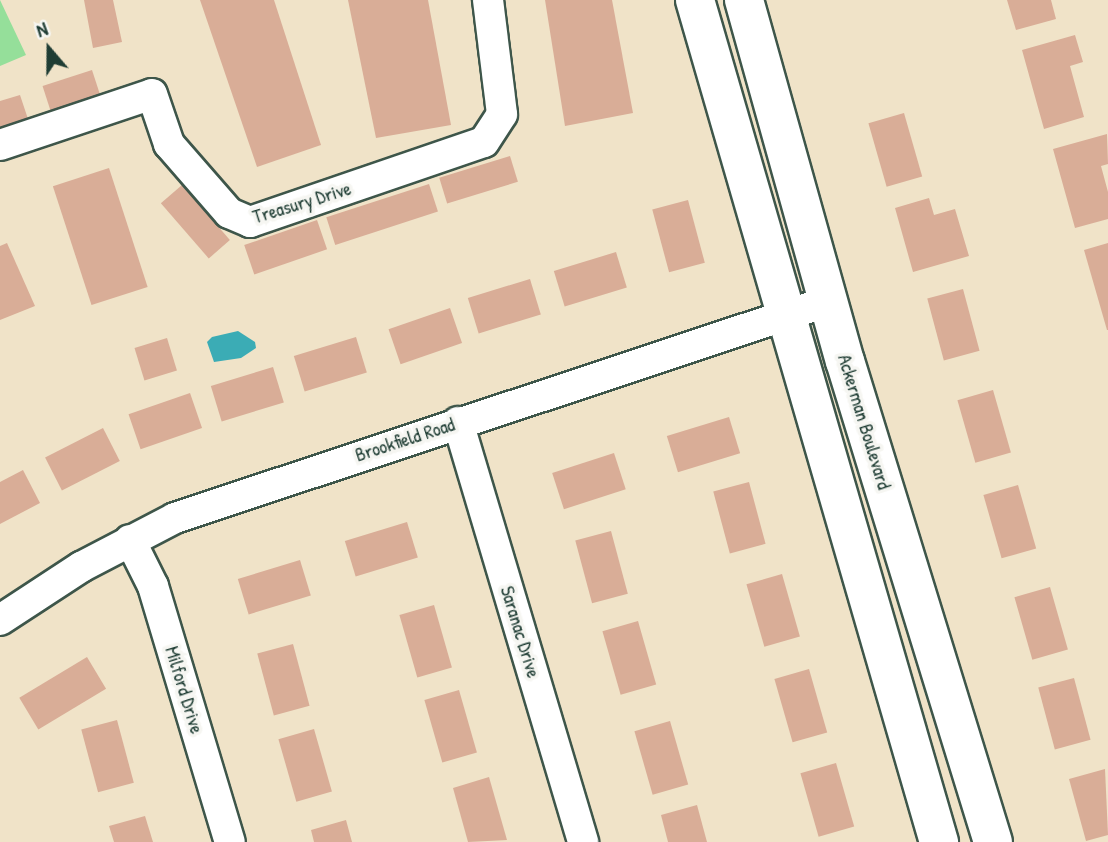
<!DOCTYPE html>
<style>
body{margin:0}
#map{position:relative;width:1108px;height:842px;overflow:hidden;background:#f0e3c8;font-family:"Patrick Hand",sans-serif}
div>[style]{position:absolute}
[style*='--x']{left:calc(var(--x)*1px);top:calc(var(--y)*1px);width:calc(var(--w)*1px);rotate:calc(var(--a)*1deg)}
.green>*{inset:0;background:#95df9a}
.water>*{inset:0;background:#3bacb5}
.building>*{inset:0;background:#d9ad97;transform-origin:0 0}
.roads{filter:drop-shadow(2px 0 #3e564a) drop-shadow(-2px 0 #3e564a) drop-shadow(0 2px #3e564a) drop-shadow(0 -2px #3e564a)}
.street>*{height:30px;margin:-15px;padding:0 15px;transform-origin:15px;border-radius:15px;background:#fff}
.secondary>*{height:38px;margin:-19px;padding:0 19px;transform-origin:19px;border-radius:19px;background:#fff}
span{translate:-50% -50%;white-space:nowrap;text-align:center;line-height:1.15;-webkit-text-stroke:7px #f6f6f2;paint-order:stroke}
.street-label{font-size:19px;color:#1f3d34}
.north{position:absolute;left:14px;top:14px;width:70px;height:70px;-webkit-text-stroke:5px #f6f6f2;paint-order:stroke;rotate:340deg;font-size:19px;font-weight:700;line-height:28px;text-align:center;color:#1f3d34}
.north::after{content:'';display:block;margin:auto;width:24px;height:32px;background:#1f3d34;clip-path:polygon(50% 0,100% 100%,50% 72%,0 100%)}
</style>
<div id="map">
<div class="green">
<div style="clip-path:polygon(0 0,26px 55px,0 66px)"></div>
</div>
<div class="water">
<div style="clip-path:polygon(238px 331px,255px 342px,256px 348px,241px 358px,214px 362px,207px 342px,212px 337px)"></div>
</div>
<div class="building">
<div style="clip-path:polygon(84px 0,113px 0,122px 42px,93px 48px)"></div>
<div style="clip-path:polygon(200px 0,274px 0,321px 145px,257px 167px)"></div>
<div style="clip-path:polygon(348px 0,428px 0,451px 125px,376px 138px)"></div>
<div style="clip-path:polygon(545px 0,612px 0,633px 113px,565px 126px)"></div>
<div style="clip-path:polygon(1007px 0,1051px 0,1056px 19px,1016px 30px)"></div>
<div style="clip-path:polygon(1075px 35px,1083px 62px,1070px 66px,1084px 117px,1044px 129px,1022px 50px)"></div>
<div style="left:92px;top:70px;width:29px;height:52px;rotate:72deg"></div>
<div style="clip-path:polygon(20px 95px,29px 122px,0 132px,0 101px)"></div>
<div style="left:904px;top:113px;width:66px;height:37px;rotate:74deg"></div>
<div style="clip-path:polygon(1107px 134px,1108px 164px,1101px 166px,1108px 192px,1108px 219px,1075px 228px,1053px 149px)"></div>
<div style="left:510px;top:156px;width:27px;height:74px;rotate:73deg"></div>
<div style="left:109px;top:168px;width:125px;height:59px;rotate:72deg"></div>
<div style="left:429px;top:184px;width:29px;height:108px;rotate:72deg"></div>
<div style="left:182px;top:185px;width:73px;height:28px;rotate:49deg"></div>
<div style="clip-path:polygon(929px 198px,934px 215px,955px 209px,969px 256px,913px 272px,895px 208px)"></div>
<div style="left:688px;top:200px;width:65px;height:37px;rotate:75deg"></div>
<div style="left:317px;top:220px;width:31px;height:77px;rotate:71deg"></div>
<div style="clip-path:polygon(7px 243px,35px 306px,0 320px,0 246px)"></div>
<div style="clip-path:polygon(1108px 243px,1108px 330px,1107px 330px,1084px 250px)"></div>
<div style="left:616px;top:252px;width:37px;height:65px;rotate:73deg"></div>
<div style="left:530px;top:279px;width:37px;height:65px;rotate:73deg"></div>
<div style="left:963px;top:289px;width:64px;height:37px;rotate:75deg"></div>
<div style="left:450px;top:308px;width:37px;height:65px;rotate:71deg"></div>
<div style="left:356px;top:337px;width:37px;height:65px;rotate:73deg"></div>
<div style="left:167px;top:338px;width:34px;height:34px;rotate:73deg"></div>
<div style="left:273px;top:367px;width:37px;height:65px;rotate:73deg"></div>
<div style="left:993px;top:390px;width:65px;height:37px;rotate:74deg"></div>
<div style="left:190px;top:393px;width:37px;height:65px;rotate:71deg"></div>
<div style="left:729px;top:417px;width:38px;height:65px;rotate:73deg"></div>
<div style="left:103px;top:428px;width:37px;height:65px;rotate:63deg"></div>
<div style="left:614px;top:453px;width:38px;height:65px;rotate:72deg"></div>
<div style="clip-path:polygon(23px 470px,40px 503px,0 524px,0 482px)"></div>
<div style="left:749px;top:482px;width:64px;height:37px;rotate:75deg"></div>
<div style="left:1018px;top:485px;width:66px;height:36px;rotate:74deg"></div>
<div style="left:407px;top:522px;width:37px;height:65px;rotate:73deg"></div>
<div style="left:611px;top:531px;width:65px;height:37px;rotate:75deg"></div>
<div style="left:300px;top:560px;width:37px;height:65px;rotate:73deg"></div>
<div style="left:782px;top:574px;width:65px;height:37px;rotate:74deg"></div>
<div style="left:1050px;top:587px;width:65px;height:37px;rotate:74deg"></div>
<div style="left:434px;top:605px;width:65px;height:36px;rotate:74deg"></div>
<div style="left:638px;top:621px;width:66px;height:37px;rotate:74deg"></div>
<div style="left:293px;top:644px;width:64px;height:37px;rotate:75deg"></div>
<div style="left:87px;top:657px;width:37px;height:79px;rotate:59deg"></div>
<div style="left:809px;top:669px;width:66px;height:36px;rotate:74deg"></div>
<div style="left:1074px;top:678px;width:64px;height:37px;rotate:75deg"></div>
<div style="left:459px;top:690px;width:65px;height:36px;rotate:74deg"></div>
<div style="left:117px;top:720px;width:65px;height:37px;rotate:75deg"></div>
<div style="left:670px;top:721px;width:66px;height:37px;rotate:74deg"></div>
<div style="left:314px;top:729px;width:65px;height:37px;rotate:74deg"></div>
<div style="left:836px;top:763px;width:66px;height:37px;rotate:74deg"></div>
<div style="clip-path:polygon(1105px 769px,1108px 835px,1086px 841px,1069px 779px)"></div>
<div style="clip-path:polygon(489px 777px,507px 840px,468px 842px,453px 788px)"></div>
<div style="clip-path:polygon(697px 805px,707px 842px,668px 842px,661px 815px)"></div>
<div style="clip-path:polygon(145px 816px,153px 842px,114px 842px,109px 826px)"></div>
<div style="clip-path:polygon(346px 820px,352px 842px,314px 842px,311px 830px)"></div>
</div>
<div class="roads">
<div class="street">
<div style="--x:0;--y:145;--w:160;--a:-18.5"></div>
<div style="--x:152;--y:94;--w:53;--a:71.2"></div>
<div style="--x:169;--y:144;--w:91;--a:49"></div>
<div style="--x:229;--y:213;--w:23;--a:23"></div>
<div style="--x:250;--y:222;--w:247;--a:-18.9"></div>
<div style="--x:484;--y:142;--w:33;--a:-57"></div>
<div style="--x:502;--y:114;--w:115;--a:-97"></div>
<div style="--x:458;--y:422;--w:438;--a:73.4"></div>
<div style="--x:130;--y:540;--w:51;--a:63.4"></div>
<div style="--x:153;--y:586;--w:267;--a:73.3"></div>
<div style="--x:0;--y:620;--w:97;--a:-33.2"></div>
<div style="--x:81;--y:567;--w:106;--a:-27.5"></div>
<div style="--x:175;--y:518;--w:689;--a:-18.36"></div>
</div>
<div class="secondary">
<div style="--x:695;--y:0;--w:877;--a:73.84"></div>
<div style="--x:744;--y:0;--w:375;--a:74.4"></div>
<div style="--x:845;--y:361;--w:503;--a:72.9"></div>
</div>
</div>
<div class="street-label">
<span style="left:302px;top:203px;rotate:-17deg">Treasury Drive</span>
<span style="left:864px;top:422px;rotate:73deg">Ackerman Boulevard</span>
<span style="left:405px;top:440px;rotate:-18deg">Brookfield Road</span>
<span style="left:520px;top:632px;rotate:73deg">Saranac Drive</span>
<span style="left:184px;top:690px;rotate:73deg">Milford Drive</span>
</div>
<div class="north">N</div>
</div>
